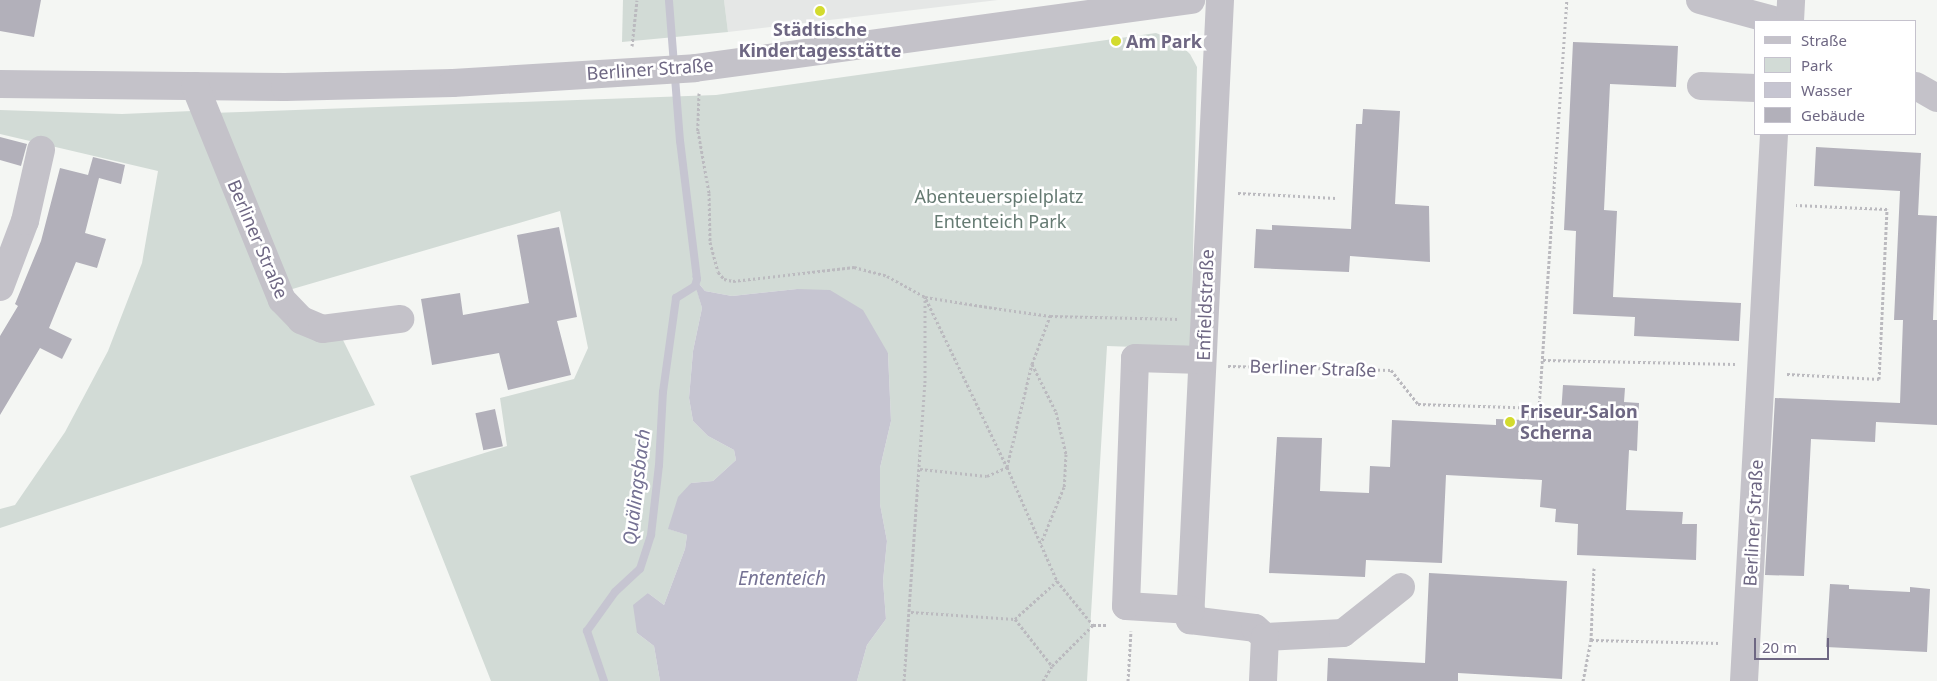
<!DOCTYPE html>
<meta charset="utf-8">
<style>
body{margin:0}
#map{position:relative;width:1937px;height:681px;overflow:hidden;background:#f4f6f3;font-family:"Noto Sans",sans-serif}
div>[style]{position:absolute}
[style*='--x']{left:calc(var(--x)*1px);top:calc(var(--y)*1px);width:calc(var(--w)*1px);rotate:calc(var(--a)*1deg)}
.built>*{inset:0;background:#e5e7e6}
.green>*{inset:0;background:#d2dbd6}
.water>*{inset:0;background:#c6c5d1}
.stream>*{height:8px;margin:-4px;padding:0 4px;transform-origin:4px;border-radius:4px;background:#c6c5d1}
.building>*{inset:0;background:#b2b0ba;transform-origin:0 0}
.path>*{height:3px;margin-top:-1.5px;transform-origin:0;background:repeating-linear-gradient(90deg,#bbbabf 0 2.5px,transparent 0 5px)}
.minor>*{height:28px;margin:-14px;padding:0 14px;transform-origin:14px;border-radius:14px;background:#c4c2c9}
.dots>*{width:14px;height:14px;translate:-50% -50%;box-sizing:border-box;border:2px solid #fff;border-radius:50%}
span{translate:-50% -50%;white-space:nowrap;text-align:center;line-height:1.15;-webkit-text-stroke:5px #fff;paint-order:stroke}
.poi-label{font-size:18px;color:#6e6783;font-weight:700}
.left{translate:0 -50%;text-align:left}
.street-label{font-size:18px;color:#6e6783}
.park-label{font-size:18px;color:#657a72}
.water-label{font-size:19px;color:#757294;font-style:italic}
.legend{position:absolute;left:1754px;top:20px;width:162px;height:115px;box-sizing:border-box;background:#fff;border:1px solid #c5c2cd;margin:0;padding:6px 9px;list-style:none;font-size:15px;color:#6e6783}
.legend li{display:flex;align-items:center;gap:10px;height:25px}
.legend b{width:25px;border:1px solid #c5c2cd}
.scale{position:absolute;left:1754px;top:638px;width:75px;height:22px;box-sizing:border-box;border:2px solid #6e6783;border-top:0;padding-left:6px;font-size:15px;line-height:18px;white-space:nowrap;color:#6e6783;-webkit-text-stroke:4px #fff;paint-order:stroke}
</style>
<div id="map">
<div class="built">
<div style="clip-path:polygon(724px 0,998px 0,728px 32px)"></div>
</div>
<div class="green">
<div style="clip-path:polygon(623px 0,724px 0,728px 32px,622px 42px)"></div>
<div style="clip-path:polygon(1156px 33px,1176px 41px,1190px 54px,1197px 67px,1191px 349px,1107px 346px,1087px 681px,857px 681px,867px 645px,886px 619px,883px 581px,887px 541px,880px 504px,880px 468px,891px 421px,888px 353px,797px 289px,732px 296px,705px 291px,693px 276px,702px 308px,693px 351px,689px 398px,693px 421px,708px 436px,734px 450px,736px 460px,713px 481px,691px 483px,669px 529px,687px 535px,685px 549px,664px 605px,648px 593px,637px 633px,654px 646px,660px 681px,491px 681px,410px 476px,507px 446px,500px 398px,574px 379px,588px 348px,560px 211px,289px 290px,211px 113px,716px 95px)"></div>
<div style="clip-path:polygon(0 110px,122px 114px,192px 111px,275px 295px,342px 338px,375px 405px,0 528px,0 509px,15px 505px,65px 432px,108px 351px,142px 263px,158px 171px,0 134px)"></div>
</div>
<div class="water">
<div style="clip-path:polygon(692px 275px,705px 291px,732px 296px,797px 289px,830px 290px,863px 310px,888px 353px,891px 421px,880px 468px,880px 504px,887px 541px,883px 581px,886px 619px,867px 645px,857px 681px,660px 681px,654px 646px,637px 633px,633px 605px,648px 593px,664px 605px,685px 549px,687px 535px,668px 529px,678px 497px,691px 483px,713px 481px,736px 460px,734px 450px,708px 436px,693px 421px,689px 398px,693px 351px,702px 308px)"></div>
</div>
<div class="stream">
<div style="--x:604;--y:681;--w:53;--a:-108.8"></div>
<div style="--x:587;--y:631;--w:48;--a:-54.3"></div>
<div style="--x:615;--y:592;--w:34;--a:-43"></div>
<div style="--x:640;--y:569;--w:36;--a:-72"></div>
<div style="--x:651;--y:535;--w:70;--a:-83.5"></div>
<div style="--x:659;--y:465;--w:73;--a:-86.9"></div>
<div style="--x:663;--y:392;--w:95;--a:-82.1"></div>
<div style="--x:676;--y:298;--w:22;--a:-32"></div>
<div style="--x:695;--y:286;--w:7;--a:-74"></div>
<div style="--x:697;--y:279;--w:139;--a:-97"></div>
<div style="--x:680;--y:141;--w:141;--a:-94.5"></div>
</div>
<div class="building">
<div style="clip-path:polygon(0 0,41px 0,34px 37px,0 31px)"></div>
<div style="clip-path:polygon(1573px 42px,1678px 46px,1676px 87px,1610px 84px,1604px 210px,1617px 211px,1613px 297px,1741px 303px,1739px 341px,1634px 336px,1635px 317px,1573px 314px,1576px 231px,1564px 230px)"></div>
<div style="clip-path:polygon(1363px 109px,1400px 111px,1395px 204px,1429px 206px,1430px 262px,1350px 256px,1349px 272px,1254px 268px,1256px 229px,1272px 230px,1272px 225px,1351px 229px,1356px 124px,1362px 124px)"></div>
<div style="clip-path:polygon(0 137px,27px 144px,21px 166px,0 160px)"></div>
<div style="clip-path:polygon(1816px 147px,1921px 153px,1918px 215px,1937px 216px,1933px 320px,1937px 320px,1937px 425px,1876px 422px,1875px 442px,1811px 439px,1804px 576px,1765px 575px,1775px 398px,1900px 403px,1903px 320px,1894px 320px,1900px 191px,1814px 186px)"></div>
<div style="clip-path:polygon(93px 157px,125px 165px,121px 184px,99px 178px,85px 233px,106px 239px,97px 268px,76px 262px,49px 328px,72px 339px,62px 359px,40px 348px,0 415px,0 336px,18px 306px,15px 304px,41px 241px,60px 168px,88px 175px)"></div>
<div style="clip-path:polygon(559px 227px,577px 317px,557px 321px,571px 375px,508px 390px,499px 353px,432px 365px,421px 299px,460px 293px,463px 315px,529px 303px,517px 235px)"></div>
<div style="clip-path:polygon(1563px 385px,1625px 388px,1624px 402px,1639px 403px,1637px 451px,1629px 450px,1626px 510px,1683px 512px,1682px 524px,1697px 524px,1696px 560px,1577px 555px,1578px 524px,1555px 522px,1556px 509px,1540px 507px,1542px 480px,1446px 475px,1442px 563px,1366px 560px,1365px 577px,1269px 573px,1277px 437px,1322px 438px,1320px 491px,1369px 493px,1370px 466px,1390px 467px,1392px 420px,1496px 425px,1496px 419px,1528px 420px,1528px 412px,1561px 414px)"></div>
<div style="left:495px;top:409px;width:38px;height:20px;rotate:78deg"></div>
<div style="clip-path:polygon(1429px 573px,1567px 581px,1562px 679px,1458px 673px,1458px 681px,1327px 681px,1328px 658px,1425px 663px)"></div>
<div style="clip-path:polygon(1830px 584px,1849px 585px,1849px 589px,1910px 592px,1910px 587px,1930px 589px,1927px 652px,1826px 647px)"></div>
</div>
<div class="path">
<div style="--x:632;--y:46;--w:46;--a:-83.8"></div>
<div style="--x:699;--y:93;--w:38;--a:92"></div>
<div style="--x:698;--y:131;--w:63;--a:79.9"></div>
<div style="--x:709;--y:193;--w:49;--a:88.8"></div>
<div style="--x:710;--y:242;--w:31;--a:75"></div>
<div style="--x:718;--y:272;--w:9;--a:49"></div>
<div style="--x:724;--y:279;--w:9;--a:13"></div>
<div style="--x:733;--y:281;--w:122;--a:-6.6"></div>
<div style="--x:854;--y:267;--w:34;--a:15"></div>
<div style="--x:887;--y:276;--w:43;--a:28.9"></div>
<div style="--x:925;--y:297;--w:70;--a:9.1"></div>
<div style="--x:994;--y:308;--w:57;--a:8.1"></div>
<div style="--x:1050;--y:316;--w:130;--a:1.3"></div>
<div style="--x:1238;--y:193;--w:98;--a:2.9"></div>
<div style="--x:926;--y:299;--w:187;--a:64.3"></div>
<div style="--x:1007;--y:467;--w:124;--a:66.3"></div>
<div style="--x:1057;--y:581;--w:57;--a:50.7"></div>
<div style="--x:1543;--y:360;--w:192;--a:1.2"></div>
<div style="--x:1032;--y:364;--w:54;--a:63.4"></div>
<div style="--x:1056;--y:412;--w:43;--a:76.6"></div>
<div style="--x:1066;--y:454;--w:33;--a:93"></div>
<div style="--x:1064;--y:487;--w:61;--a:112.3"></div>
<div style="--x:1228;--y:366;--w:163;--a:1.4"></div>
<div style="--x:1391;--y:370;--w:43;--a:51.5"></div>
<div style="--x:1418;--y:404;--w:121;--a:1.9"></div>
<div style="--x:1539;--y:408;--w:409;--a:-86.1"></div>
<div style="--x:1787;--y:374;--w:92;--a:3.1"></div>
<div style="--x:1879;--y:379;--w:170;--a:-87.3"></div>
<div style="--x:1887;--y:209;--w:91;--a:-177.5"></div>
<div style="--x:920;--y:469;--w:67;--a:6"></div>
<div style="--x:987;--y:476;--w:22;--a:-24"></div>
<div style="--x:1007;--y:467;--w:106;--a:-76.4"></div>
<div style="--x:1032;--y:364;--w:51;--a:-69.4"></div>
<div style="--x:1594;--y:568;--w:72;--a:92.4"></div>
<div style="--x:1591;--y:640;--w:129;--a:1.3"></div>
<div style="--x:911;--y:612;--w:104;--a:3.9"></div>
<div style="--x:1015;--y:619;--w:60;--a:51.8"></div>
<div style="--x:1015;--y:619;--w:57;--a:-42.1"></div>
<div style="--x:904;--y:681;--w:299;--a:-86"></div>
<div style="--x:925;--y:383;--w:86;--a:-90"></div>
<div style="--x:1043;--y:681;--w:17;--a:-59"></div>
<div style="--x:1052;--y:666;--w:58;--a:-45"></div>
<div style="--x:1093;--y:625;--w:14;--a:0"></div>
<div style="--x:1128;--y:681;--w:50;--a:-86.6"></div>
<div style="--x:1583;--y:681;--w:42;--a:-79"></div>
</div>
<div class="minor">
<div style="--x:1220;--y:0;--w:621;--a:92.77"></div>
<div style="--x:1190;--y:620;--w:65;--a:7"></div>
<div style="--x:1255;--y:628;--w:13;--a:42"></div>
<div style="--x:1265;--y:637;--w:78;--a:-2.9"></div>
<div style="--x:1343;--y:633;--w:74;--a:-38.4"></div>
<div style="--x:1700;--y:0;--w:80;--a:15.3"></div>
<div style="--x:1790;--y:21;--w:21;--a:-87"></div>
<div style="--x:0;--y:84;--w:285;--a:0.6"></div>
<div style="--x:285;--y:87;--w:168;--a:-1.4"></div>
<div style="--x:453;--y:83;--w:242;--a:-3.5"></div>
<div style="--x:695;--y:68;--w:501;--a:-7.81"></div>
<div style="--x:195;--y:86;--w:231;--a:67.9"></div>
<div style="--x:282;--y:300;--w:28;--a:46"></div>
<div style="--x:301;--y:320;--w:23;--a:23"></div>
<div style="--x:322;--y:329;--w:79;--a:-7.3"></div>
<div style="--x:1701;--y:86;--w:55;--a:2.1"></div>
<div style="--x:1916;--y:86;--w:24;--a:30"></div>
<div style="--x:0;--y:287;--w:71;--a:-69.3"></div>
<div style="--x:25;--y:221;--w:73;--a:-77.3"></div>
<div style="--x:1191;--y:610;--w:65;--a:-176.5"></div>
<div style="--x:1126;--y:606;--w:248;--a:-87.9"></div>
<div style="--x:1135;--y:358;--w:67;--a:1.7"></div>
<div style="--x:1263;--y:681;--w:44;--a:-87.4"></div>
<div style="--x:1744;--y:681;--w:548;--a:-86.86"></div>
</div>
<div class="dots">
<div style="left:820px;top:11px;background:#d3db2e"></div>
<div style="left:1116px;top:41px;background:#d3db2e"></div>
<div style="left:1510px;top:422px;background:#d3db2e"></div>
</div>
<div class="poi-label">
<span style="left:820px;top:40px">Städtische<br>Kindertagesstätte</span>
<span class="left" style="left:1126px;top:41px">Am Park</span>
<span class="left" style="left:1520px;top:422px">Friseur-Salon<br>Scherna</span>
</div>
<div class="street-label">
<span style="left:650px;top:69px;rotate:-4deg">Berliner Straße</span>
<span style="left:258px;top:239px;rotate:67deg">Berliner Straße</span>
<span style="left:1205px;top:305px;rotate:-88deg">Enfieldstraße</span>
<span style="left:1313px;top:368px;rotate:2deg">Berliner Straße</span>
<span style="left:1753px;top:523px;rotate:-87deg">Berliner Straße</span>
</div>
<div class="park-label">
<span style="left:999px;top:196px">Abenteuerspielplatz</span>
<span style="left:1000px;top:221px">Ententeich Park</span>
</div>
<div class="water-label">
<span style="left:637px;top:487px;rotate:-83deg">Quälingsbach</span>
<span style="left:782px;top:579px">Ententeich</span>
</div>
<ul class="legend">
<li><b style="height:6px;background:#c4c2c9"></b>Straße</li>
<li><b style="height:14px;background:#d2dbd6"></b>Park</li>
<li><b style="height:14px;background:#c6c5d1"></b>Wasser</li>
<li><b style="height:14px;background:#b2b0ba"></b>Gebäude</li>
</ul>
<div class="scale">20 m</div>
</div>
